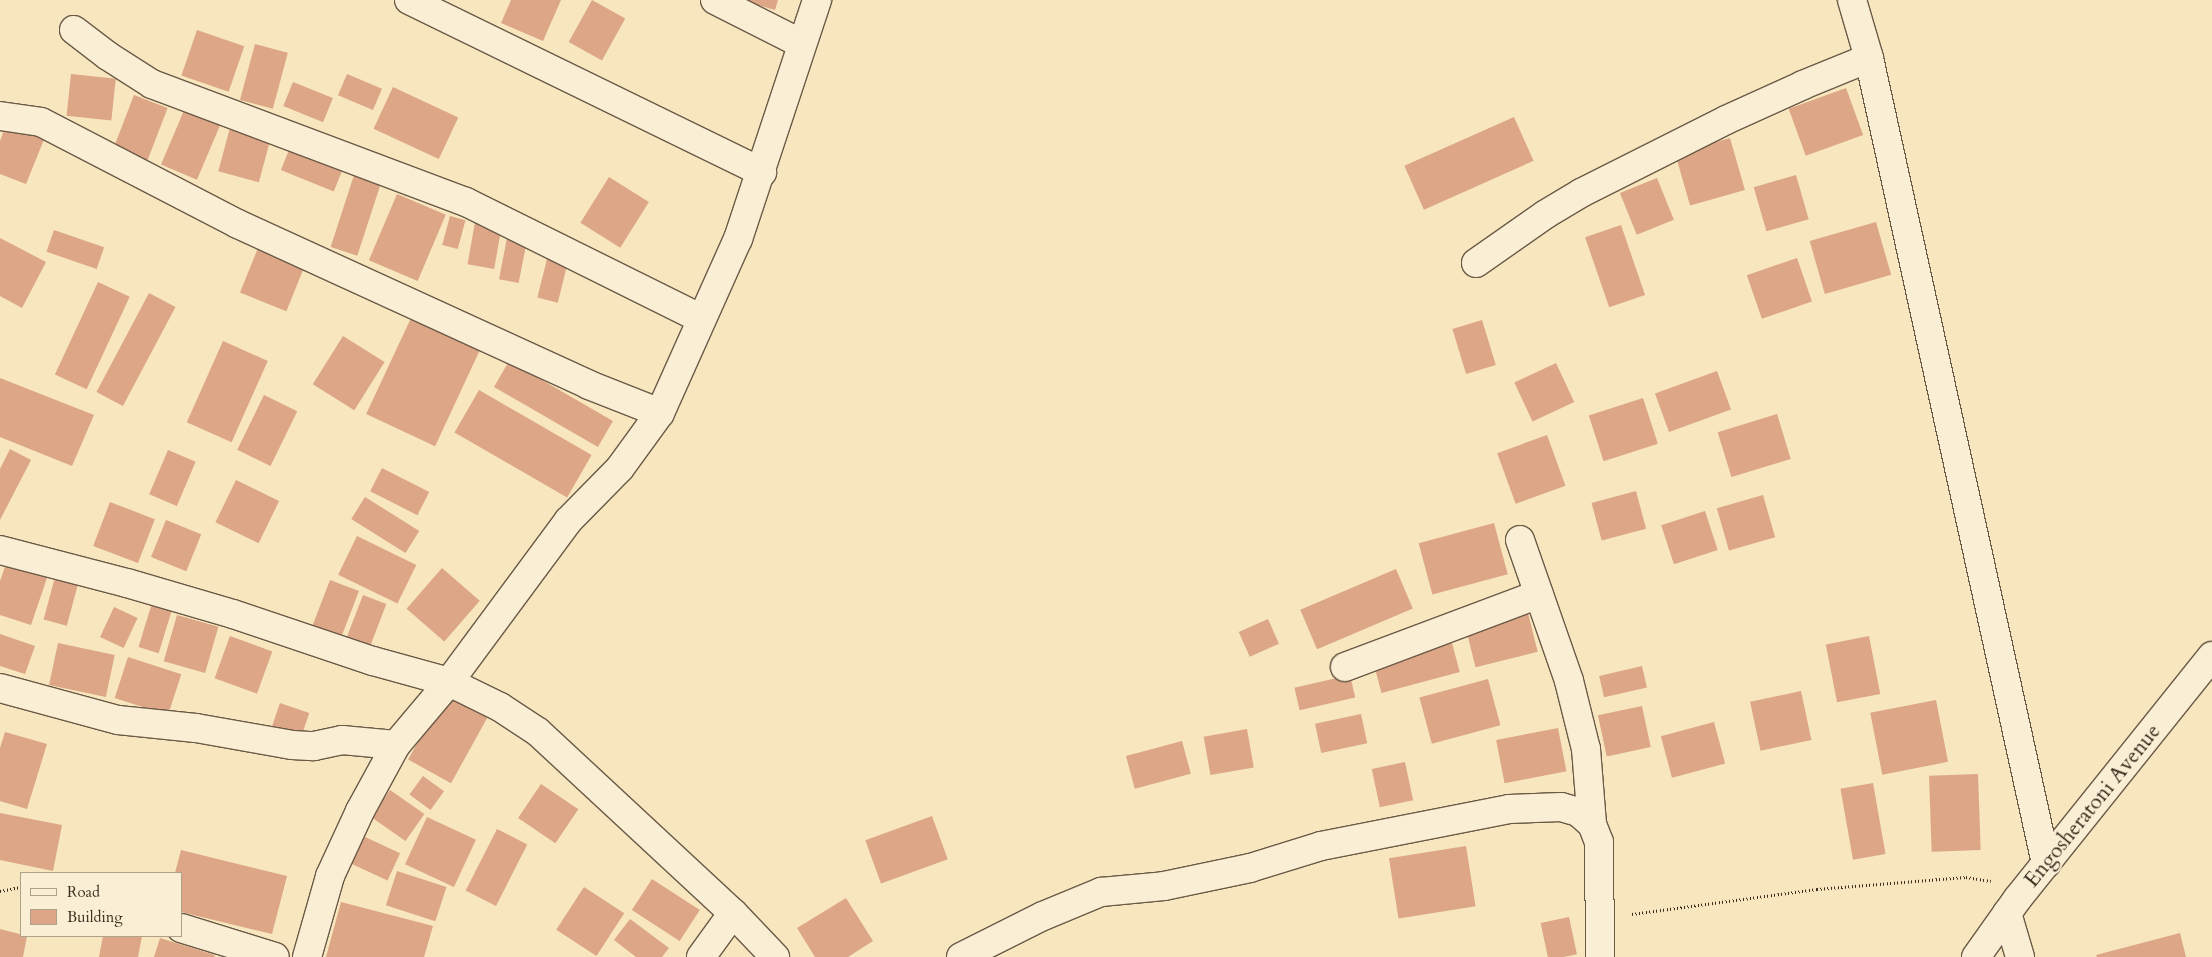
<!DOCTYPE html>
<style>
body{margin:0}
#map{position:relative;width:2212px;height:957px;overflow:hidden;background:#f7e6be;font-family:Cardo,serif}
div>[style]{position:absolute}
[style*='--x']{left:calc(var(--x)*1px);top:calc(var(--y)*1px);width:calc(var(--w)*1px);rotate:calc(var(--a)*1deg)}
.building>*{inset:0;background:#dca687;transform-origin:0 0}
.path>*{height:3px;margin-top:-1.5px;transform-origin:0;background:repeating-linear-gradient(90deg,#3c2b1f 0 1px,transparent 0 3.5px)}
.roads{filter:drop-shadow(1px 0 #6b5a47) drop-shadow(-1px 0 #6b5a47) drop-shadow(0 1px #6b5a47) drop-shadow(0 -1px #6b5a47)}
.minor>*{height:28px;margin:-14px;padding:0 14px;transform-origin:14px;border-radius:14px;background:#faefd5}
span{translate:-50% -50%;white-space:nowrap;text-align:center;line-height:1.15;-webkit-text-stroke:4px #faefd5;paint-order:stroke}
.street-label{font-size:21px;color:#3c2b1f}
.legend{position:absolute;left:20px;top:872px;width:162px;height:65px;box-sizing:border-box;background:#faefd5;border:1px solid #aea18c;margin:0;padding:6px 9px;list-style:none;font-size:15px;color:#3c2b1f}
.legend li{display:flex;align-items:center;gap:10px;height:25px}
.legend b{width:25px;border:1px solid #aea18c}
</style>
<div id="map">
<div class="building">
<div style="clip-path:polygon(511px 0,561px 0,543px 41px,501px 23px)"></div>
<div style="left:592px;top:0;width:38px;height:48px;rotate:29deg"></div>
<div style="clip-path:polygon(741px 0,778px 0,775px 10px)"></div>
<div style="left:197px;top:30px;width:50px;height:48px;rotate:19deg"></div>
<div style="left:255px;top:44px;width:34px;height:58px;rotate:15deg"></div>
<div style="left:71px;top:74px;width:45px;height:42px;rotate:6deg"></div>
<div style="left:347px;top:74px;width:38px;height:23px;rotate:23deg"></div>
<div style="left:293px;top:82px;width:43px;height:26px;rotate:22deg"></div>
<div style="left:393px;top:87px;width:72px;height:46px;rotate:25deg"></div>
<div style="left:1846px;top:88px;width:50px;height:61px;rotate:70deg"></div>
<div style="left:134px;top:95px;width:36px;height:59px;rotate:21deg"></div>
<div style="left:188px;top:101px;width:39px;height:69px;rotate:23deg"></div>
<div style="left:1514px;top:117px;width:48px;height:120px;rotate:66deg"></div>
<div style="clip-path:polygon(7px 122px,45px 137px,26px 184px,0 174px,0 141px)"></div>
<div style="left:231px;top:124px;width:42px;height:49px;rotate:15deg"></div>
<div style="left:1730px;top:138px;width:54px;height:57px;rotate:74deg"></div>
<div style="left:291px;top:145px;width:57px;height:27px;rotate:22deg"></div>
<div style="left:356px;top:169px;width:28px;height:82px;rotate:18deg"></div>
<div style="left:1796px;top:175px;width:46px;height:44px;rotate:74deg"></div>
<div style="left:609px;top:177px;width:47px;height:54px;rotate:32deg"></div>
<div style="left:1657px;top:178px;width:45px;height:40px;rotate:68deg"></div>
<div style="left:397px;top:194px;width:53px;height:72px;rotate:23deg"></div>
<div style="left:450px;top:216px;width:16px;height:30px;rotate:15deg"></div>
<div style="left:475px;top:222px;width:27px;height:43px;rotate:10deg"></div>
<div style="left:1876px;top:222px;width:55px;height:69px;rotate:74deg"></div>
<div style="left:1621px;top:225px;width:74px;height:38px;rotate:71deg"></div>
<div style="left:54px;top:230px;width:53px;height:23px;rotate:19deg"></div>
<div style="clip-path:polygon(0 238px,46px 262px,22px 308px,0 296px)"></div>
<div style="left:507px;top:238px;width:20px;height:42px;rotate:11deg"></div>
<div style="left:258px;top:248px;width:50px;height:48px;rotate:22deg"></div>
<div style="left:549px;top:251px;width:21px;height:48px;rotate:14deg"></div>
<div style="left:1797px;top:258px;width:46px;height:53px;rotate:71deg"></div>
<div style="left:98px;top:282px;width:35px;height:102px;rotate:25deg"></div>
<div style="left:149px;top:293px;width:30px;height:112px;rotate:28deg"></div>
<div style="left:411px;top:318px;width:76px;height:106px;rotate:25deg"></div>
<div style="left:1482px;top:320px;width:47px;height:31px;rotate:73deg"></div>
<div style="left:343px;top:336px;width:49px;height:57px;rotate:32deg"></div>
<div style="left:223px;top:341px;width:49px;height:89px;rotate:24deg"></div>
<div style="left:509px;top:361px;width:120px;height:30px;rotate:30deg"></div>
<div style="left:1556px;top:363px;width:43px;height:46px;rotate:65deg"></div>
<div style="left:1717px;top:371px;width:41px;height:66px;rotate:70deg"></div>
<div style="clip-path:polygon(0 378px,94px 415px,72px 466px,0 437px)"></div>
<div style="left:479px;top:390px;width:130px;height:49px;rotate:30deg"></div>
<div style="left:264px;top:395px;width:37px;height:61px;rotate:26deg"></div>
<div style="left:1643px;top:398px;width:48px;height:57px;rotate:72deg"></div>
<div style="left:1777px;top:414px;width:47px;height:62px;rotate:73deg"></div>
<div style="left:1547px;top:435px;width:54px;height:53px;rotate:70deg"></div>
<div style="clip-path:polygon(10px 449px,31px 460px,0 520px,0 469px)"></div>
<div style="left:168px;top:450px;width:30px;height:48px;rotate:23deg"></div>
<div style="left:382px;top:468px;width:53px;height:26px;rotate:27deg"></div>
<div style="left:236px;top:480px;width:48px;height:47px;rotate:26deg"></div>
<div style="left:1636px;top:491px;width:39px;height:46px;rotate:75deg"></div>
<div style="left:1763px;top:495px;width:44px;height:48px;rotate:74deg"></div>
<div style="left:365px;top:497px;width:64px;height:26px;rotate:32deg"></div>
<div style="left:110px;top:502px;width:48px;height:47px;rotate:21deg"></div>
<div style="left:1705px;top:511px;width:41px;height:46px;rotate:72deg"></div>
<div style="left:166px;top:520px;width:38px;height:40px;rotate:22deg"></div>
<div style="left:1494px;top:523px;width:53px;height:78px;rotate:75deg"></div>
<div style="left:357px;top:536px;width:66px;height:43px;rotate:26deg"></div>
<div style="clip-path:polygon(7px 561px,48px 575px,31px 625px,0 615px,0 581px)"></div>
<div style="left:442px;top:568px;width:50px;height:54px;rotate:41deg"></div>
<div style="left:1396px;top:569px;width:43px;height:104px;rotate:67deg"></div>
<div style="left:55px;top:577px;width:24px;height:44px;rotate:15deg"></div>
<div style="left:330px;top:580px;width:31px;height:49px;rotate:21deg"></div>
<div style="left:363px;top:595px;width:25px;height:48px;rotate:21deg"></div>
<div style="left:152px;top:603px;width:21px;height:46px;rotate:17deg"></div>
<div style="left:114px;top:607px;width:26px;height:33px;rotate:25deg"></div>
<div style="left:1528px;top:613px;width:40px;height:64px;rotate:76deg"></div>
<div style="left:177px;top:615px;width:43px;height:48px;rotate:16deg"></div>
<div style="left:1268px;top:619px;width:27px;height:32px;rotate:66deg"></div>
<div style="clip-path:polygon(0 634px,35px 646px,25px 674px,0 666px)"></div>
<div style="left:230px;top:636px;width:45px;height:45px;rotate:20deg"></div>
<div style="left:1869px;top:636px;width:59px;height:44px;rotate:79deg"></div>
<div style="left:58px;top:643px;width:58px;height:43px;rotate:12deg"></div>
<div style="left:1452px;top:643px;width:30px;height:81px;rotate:75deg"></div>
<div style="left:128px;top:657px;width:56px;height:43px;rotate:18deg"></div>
<div style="left:1642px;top:666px;width:22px;height:44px;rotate:77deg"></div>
<div style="left:1350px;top:675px;width:23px;height:57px;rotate:77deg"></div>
<div style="left:1488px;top:679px;width:48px;height:71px;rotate:75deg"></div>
<div style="left:1801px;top:691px;width:50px;height:52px;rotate:78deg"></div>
<div style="left:445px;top:693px;width:49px;height:76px;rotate:29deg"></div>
<div style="left:1936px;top:700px;width:63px;height:67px;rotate:79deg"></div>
<div style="left:280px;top:703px;width:31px;height:24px;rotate:19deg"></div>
<div style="left:1642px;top:706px;width:42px;height:45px;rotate:78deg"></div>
<div style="left:1361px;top:714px;width:30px;height:47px;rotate:78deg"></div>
<div style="left:1714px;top:722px;width:43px;height:55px;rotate:75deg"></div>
<div style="left:1558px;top:728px;width:44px;height:63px;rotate:79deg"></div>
<div style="left:1247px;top:729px;width:39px;height:44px;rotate:80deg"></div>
<div style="clip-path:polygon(5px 732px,47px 744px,27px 809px,0 801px,0 748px)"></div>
<div style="left:1182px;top:741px;width:34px;height:58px;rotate:75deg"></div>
<div style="left:1405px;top:762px;width:39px;height:34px;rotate:78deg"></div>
<div style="left:1978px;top:774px;width:76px;height:49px;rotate:88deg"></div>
<div style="left:423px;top:776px;width:26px;height:23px;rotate:36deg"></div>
<div style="left:1873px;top:783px;width:72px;height:33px;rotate:80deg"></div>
<div style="left:541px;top:784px;width:45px;height:41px;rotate:34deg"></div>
<div style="left:390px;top:790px;width:42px;height:33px;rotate:35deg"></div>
<div style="clip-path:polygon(0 813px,62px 825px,53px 871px,0 860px)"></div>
<div style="left:932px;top:816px;width:46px;height:71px;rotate:70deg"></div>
<div style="left:427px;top:817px;width:54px;height:52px;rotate:25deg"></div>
<div style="left:497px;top:829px;width:34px;height:69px;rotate:27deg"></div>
<div style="left:363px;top:836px;width:41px;height:30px;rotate:25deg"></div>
<div style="left:1466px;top:846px;width:61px;height:78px;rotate:81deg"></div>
<div style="clip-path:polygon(181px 850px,287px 876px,272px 934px,181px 912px,181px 873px,175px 873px)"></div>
<div style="left:397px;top:871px;width:52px;height:36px;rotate:18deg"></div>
<div style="left:652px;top:879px;width:57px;height:37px;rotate:33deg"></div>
<div style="left:584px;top:887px;width:48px;height:51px;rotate:33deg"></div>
<div style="clip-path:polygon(846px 898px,873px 941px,848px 957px,815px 957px,797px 928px)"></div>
<div style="clip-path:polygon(341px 902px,433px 926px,424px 957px,326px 957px)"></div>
<div style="left:1569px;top:917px;width:38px;height:29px;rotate:78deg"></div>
<div style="clip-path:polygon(630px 919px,669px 948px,662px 957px,636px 957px,614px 940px)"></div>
<div style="clip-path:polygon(0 929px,27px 936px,23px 957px,0 957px)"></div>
<div style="clip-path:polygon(2180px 933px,2186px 957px,2097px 957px,2096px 955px)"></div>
<div style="clip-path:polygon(103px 936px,142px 936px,138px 957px,99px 957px)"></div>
<div style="clip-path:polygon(160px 938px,215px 955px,214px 957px,154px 957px)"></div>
</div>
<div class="path">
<div style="--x:0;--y:891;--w:21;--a:-11"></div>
<div style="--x:1632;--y:914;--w:187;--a:-7.7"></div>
<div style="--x:1817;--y:889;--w:149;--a:-4.6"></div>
<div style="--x:1966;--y:877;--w:25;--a:9"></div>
</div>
<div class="roads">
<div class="minor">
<div style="--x:409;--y:0;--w:393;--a:26"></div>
<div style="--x:715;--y:0;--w:97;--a:26.8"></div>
<div style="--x:1852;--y:0;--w:60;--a:73.7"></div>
<div style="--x:1869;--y:58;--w:825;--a:77.61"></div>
<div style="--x:74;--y:30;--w:43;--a:37.4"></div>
<div style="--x:108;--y:56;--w:52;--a:32.5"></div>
<div style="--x:152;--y:84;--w:335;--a:20.6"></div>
<div style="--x:466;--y:202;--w:263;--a:26.4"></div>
<div style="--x:0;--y:116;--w:41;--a:8.3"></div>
<div style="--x:41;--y:122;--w:222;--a:27.4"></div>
<div style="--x:238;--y:224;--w:386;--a:24.6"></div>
<div style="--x:589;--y:385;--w:76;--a:21.5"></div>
<div style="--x:1476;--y:263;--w:85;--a:-35"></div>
<div style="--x:1546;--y:214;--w:41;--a:-31"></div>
<div style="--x:1581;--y:193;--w:162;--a:-26.7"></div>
<div style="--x:1726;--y:120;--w:85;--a:-24.4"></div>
<div style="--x:1803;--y:85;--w:71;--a:-22.2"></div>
<div style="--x:1520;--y:540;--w:149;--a:70.8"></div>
<div style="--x:1569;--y:681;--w:70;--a:76"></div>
<div style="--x:1586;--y:749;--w:75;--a:85.4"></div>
<div style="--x:0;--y:550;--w:131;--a:14.6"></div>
<div style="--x:127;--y:583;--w:110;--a:16.3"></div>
<div style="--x:233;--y:614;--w:148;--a:18.6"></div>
<div style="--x:373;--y:661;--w:79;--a:15.4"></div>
<div style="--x:449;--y:682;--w:57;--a:26.1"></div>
<div style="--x:500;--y:707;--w:45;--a:33.3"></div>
<div style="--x:538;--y:732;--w:266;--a:42.9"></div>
<div style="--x:733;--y:913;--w:61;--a:46.3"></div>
<div style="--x:1345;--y:667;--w:207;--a:-20.6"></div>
<div style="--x:0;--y:688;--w:122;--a:15.2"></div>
<div style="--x:118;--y:720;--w:78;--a:5.9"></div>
<div style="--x:196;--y:728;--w:97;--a:10"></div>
<div style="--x:292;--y:745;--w:22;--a:3"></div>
<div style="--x:314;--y:746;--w:29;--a:-12"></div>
<div style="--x:342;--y:740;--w:54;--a:5.3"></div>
<div style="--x:2007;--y:913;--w:46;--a:73.5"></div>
<div style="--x:181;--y:928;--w:98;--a:17.1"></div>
<div style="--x:307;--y:957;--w:84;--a:-74.1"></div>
<div style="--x:330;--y:876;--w:72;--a:-65.2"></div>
<div style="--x:360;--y:811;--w:75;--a:-61.4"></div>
<div style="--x:396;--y:745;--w:82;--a:-49.9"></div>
<div style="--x:449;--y:682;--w:200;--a:-53.5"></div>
<div style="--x:568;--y:521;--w:74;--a:-45.5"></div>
<div style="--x:620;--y:468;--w:68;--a:-54"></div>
<div style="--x:660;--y:413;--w:191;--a:-65.9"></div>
<div style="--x:738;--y:239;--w:252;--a:-71.7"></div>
<div style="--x:701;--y:957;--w:54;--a:-54"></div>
<div style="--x:961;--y:957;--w:92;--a:-26.6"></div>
<div style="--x:1043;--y:916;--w:63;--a:-22.5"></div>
<div style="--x:1101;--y:892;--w:63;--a:-5.4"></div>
<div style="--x:1164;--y:886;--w:88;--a:-11.8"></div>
<div style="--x:1250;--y:868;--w:74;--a:-17.2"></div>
<div style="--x:1321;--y:846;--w:192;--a:-11.1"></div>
<div style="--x:1509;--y:809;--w:52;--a:-2.2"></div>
<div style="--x:1561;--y:807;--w:18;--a:16"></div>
<div style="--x:1578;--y:812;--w:18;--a:41"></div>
<div style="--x:1592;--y:824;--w:19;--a:69"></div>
<div style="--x:1599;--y:842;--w:115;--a:89.5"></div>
<div style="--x:1976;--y:957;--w:72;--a:-54.6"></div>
<div style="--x:2018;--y:898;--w:310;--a:-51.3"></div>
</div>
</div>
<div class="street-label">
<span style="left:2093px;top:806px;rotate:-51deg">Engosheratoni Avenue</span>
</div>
<ul class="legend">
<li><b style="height:6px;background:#faefd5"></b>Road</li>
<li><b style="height:14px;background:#dca687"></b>Building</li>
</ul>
</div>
